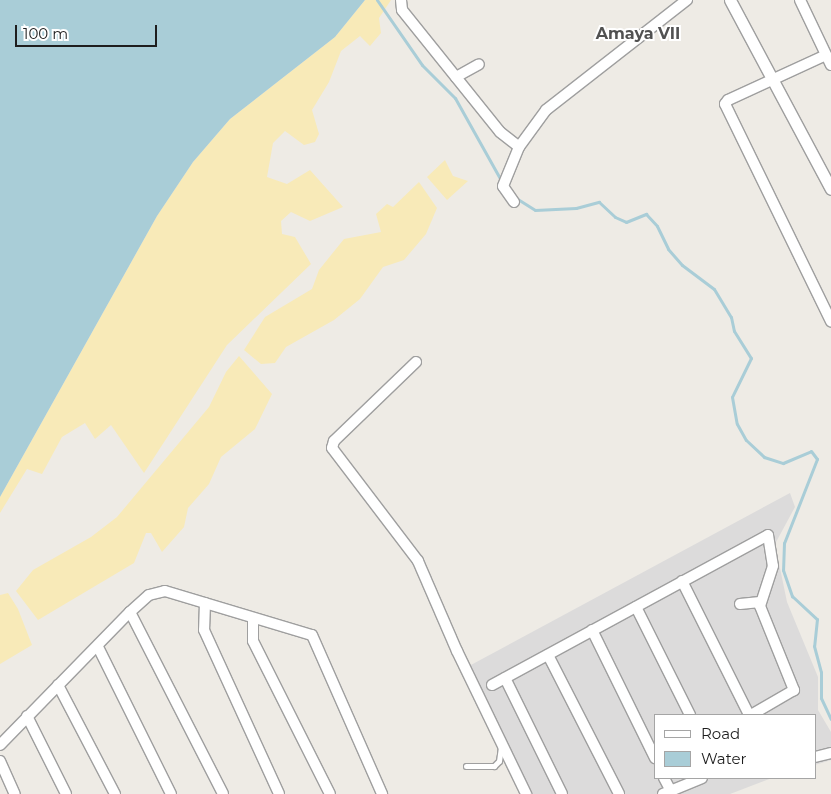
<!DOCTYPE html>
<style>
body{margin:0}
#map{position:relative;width:831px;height:794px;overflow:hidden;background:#eeebe5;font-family:Montserrat,sans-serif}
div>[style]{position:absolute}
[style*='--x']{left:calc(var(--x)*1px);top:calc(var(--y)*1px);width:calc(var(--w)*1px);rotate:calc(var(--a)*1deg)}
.residential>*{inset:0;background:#dcdbdb}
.sand>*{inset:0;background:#f8eab8}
.water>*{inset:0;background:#a9cdd7}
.stream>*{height:3px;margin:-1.5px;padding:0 1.5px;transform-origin:1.5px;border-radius:1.5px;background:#a9cdd7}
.roads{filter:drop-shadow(1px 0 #9f9f9f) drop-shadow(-1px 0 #9f9f9f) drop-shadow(0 1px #9f9f9f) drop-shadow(0 -1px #9f9f9f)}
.service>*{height:5px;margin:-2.5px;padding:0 2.5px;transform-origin:2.5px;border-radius:2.5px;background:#fff}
.minor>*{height:10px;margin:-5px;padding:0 5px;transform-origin:5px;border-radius:5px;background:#fff}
.tertiary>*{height:11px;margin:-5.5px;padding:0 5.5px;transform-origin:5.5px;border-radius:5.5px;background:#fff}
span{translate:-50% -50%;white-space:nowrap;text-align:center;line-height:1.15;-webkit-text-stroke:4px #fff;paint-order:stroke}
.quarter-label{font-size:16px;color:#515151;font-weight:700}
.legend{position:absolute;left:654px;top:714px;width:162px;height:65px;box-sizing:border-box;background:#fff;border:1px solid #a5a5a5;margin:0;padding:6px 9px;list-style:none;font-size:15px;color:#1e1e1e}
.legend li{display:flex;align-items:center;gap:10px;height:25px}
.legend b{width:25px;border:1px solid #a5a5a5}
.scale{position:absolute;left:15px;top:25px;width:142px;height:22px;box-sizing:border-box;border:2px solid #1e1e1e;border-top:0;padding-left:6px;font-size:15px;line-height:18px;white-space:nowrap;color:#1e1e1e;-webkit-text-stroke:4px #fff;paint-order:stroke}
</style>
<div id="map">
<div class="residential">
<div style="clip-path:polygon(790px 493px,795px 507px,775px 544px,787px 602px,818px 677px,818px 710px,831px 732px,831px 760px,815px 765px,815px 715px,655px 715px,655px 778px,772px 778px,730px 794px,531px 794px,469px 666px)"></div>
</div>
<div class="sand">
<div style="clip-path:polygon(365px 0,391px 0,379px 18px,381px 33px,370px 46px,360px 36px,341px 51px,329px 82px,312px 110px,319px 134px,315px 142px,304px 145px,285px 131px,273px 143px,267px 177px,287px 184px,310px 170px,343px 207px,310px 221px,291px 212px,281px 221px,282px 234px,295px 237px,311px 264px,227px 345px,144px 473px,111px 425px,95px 439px,85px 423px,62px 437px,42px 474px,27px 469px,0 513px,0 497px,157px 216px,193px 162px,230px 119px,335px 37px)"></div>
<div style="clip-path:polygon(445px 160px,453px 176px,468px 181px,447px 200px,427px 177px)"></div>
<div style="clip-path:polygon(419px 182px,437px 208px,426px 234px,404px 260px,383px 267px,360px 299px,334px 320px,286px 347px,275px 363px,261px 364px,244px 350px,265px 317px,312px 289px,319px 270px,344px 239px,381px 232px,376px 214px,387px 204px,393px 207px)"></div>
<div style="clip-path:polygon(239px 356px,272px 394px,255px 429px,221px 457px,209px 484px,188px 508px,184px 527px,162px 552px,151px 533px,146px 533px,134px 563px,38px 620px,16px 591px,33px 570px,91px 537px,117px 517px,209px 407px,226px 372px)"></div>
<div style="clip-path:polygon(8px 593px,18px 609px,32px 645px,0 664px,0 595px)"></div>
</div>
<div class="water">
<div style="clip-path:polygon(0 0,365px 0,335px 37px,230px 119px,193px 162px,157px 216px,0 497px)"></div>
</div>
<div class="stream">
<div style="--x:377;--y:0;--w:79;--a:55.3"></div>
<div style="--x:422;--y:65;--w:47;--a:45"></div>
<div style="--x:455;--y:98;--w:96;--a:60.8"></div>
<div style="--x:516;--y:198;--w:22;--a:32"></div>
<div style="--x:535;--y:210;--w:41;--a:-2.8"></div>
<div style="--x:576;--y:208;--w:24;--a:-15"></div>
<div style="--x:599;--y:202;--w:22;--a:43"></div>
<div style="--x:615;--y:217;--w:12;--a:24"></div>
<div style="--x:626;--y:222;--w:22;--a:-22"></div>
<div style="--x:646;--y:214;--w:16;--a:47"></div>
<div style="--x:657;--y:226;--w:25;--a:64"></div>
<div style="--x:668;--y:249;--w:21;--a:49"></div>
<div style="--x:682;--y:265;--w:40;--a:37"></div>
<div style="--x:714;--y:289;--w:33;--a:59"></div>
<div style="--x:731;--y:317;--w:14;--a:78"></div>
<div style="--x:734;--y:331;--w:32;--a:58"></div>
<div style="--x:751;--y:358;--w:43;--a:116"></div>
<div style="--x:732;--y:397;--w:27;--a:80"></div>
<div style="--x:737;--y:424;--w:18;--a:61"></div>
<div style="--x:746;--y:440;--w:25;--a:43"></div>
<div style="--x:764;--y:457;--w:20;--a:18"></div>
<div style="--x:783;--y:463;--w:30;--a:-23"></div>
<div style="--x:811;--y:451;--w:10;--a:53"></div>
<div style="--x:817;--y:459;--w:90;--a:111.4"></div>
<div style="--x:784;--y:543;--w:27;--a:92"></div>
<div style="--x:783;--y:570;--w:28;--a:71"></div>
<div style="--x:792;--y:596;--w:34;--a:43"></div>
<div style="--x:817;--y:619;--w:27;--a:96"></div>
<div style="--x:814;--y:646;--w:27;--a:75"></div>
<div style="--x:821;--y:672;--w:26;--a:90"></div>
<div style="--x:821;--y:698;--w:23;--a:65"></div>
</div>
<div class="roads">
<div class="service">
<div style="--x:466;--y:766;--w:28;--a:0"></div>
<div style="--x:494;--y:766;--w:7;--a:-45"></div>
<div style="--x:499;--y:761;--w:14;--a:-82"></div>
</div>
<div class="minor">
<div style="--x:401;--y:0;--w:10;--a:84"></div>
<div style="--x:402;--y:10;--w:156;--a:51.2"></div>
<div style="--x:500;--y:132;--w:24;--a:38"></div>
<div style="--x:519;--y:147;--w:46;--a:-53.9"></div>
<div style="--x:546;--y:110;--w:179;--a:-38"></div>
<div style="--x:800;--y:0;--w:72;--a:64.5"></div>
<div style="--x:826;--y:55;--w:108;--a:155.3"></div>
<div style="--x:728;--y:100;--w:5;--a:127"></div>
<div style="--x:725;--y:104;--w:242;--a:64"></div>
<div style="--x:456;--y:77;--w:26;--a:-29"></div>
<div style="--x:514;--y:202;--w:19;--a:-125"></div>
<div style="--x:503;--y:186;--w:42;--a:-67.7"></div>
<div style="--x:416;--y:362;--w:114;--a:136.1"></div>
<div style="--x:334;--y:441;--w:7;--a:106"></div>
<div style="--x:332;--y:448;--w:142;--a:52.7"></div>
<div style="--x:418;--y:561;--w:98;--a:66.6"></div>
<div style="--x:457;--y:651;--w:159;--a:64.2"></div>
<div style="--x:682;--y:581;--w:150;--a:63.4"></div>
<div style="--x:205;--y:603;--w:27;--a:92"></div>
<div style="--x:204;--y:630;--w:180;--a:65.4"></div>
<div style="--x:740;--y:604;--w:20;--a:-6"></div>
<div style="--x:636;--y:607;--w:121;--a:63.4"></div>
<div style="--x:130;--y:612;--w:204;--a:62.9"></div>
<div style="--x:253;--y:618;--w:23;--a:90"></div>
<div style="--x:253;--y:641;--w:171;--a:63.3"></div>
<div style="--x:592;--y:630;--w:143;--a:63.8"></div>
<div style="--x:98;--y:647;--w:164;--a:63.6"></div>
<div style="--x:548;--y:655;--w:156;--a:62.9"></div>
<div style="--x:505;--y:678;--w:129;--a:63.8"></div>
<div style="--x:58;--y:685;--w:123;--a:62.4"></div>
<div style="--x:492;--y:685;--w:314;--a:-28.5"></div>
<div style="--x:768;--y:535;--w:31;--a:81"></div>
<div style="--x:773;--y:566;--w:42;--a:108"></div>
<div style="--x:760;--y:606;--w:91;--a:68"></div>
<div style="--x:794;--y:690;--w:50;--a:149.8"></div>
<div style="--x:27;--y:716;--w:87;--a:63.4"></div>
<div style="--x:0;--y:745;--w:186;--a:-45.7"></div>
<div style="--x:130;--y:612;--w:25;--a:-42"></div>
<div style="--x:149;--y:595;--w:16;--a:-14"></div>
<div style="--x:165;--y:591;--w:153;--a:16.7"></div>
<div style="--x:312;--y:635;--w:174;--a:66.2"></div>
<div style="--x:815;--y:757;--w:16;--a:-14"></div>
<div style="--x:0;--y:761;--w:36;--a:66"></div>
<div style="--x:664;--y:778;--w:15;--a:62"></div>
<div style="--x:663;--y:794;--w:42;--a:-22.3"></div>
</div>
<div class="tertiary">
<div style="--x:730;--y:0;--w:214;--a:61.9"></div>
</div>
</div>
<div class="quarter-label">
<span style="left:638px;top:34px">Amaya VII</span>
</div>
<ul class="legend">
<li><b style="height:6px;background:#fff"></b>Road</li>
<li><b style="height:14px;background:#a9cdd7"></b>Water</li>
</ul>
<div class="scale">100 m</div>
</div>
